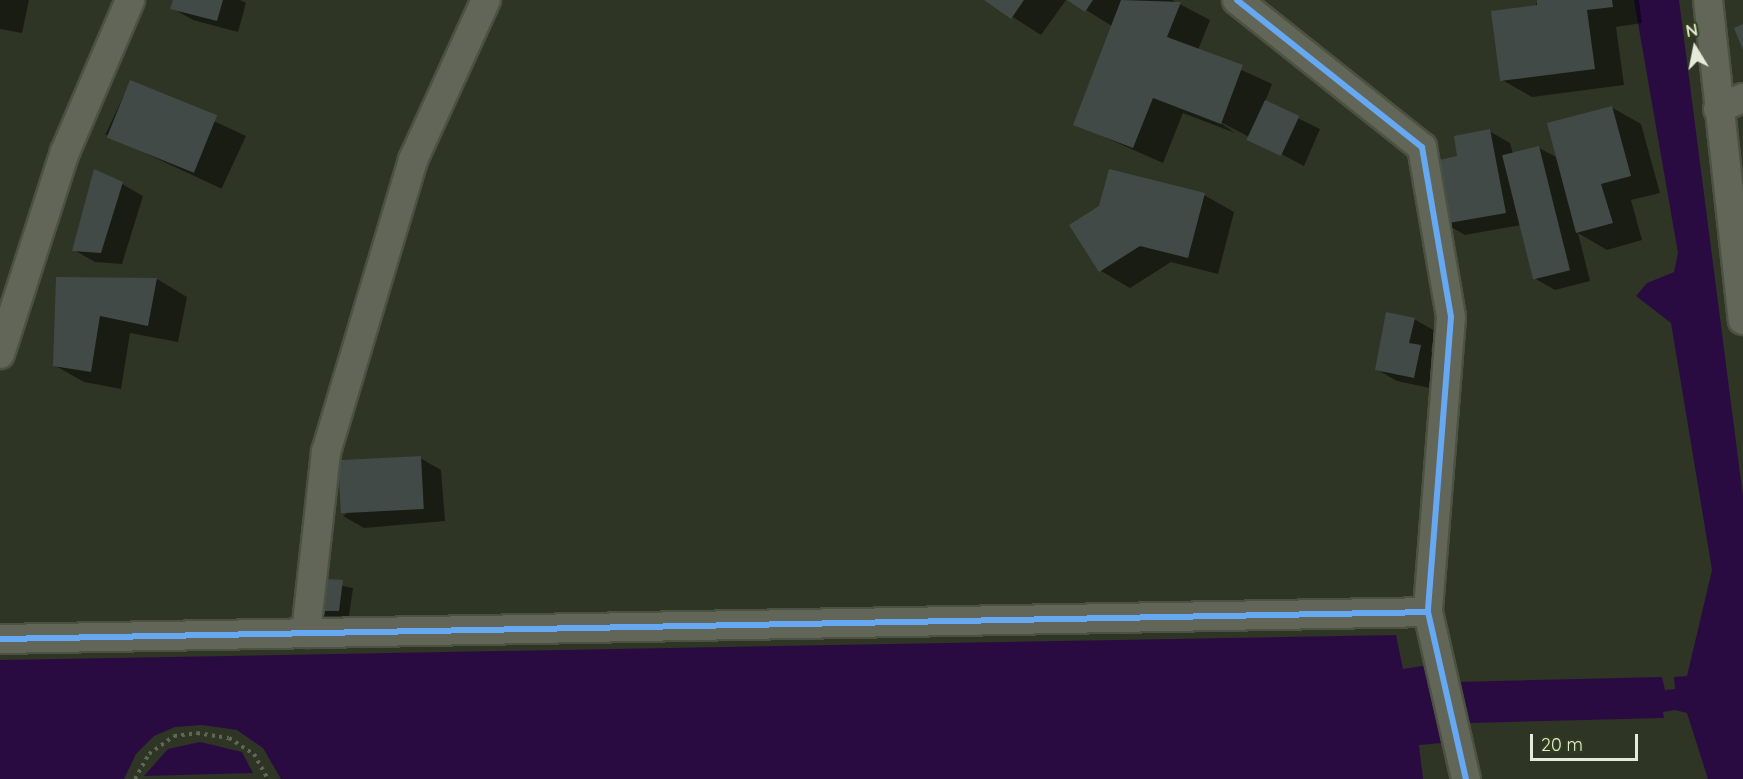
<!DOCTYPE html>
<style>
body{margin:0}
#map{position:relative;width:1743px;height:779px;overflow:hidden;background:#2f3524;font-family:Quicksand,sans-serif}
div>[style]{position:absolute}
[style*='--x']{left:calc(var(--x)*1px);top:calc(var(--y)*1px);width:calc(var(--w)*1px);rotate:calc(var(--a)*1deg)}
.water>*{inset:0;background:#2a0b41}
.shadow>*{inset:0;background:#0007;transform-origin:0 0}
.building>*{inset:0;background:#414a46;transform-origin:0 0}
.path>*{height:4px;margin-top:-2px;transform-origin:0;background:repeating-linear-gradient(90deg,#61665a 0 3px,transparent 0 7.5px)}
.roads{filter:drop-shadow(2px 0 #4c5242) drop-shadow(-2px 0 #4c5242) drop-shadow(0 2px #4c5242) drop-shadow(0 -2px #4c5242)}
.minor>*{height:28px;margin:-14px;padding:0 14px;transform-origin:14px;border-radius:14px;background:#616658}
.cycleway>*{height:6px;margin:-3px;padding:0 3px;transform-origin:3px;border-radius:3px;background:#66a8f1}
span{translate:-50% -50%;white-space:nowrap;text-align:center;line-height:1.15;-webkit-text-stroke:4.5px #313d1c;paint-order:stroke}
.north{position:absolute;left:1665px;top:18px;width:60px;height:60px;-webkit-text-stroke:4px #313d1c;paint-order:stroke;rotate:350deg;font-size:16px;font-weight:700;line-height:24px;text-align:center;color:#e4ecd9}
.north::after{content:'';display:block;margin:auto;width:21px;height:27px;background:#e4ecd9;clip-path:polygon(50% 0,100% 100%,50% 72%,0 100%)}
.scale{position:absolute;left:1530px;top:734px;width:108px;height:27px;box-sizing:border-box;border:3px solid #e4ecd9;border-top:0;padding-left:8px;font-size:18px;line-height:21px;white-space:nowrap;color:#e4ecd9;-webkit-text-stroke:4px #313d1c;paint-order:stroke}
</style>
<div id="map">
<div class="water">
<div style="clip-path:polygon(1634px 0,1679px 0,1743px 496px,1743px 779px,1708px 779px,1687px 713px,1675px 710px,1663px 712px,1664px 718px,1470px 723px,1442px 743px,1419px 745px,1423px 779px,281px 779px,263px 748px,237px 730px,202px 725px,175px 727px,154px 736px,136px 754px,124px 779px,0 779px,0 660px,1396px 635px,1403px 669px,1422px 666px,1456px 682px,1662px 677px,1665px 690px,1675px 689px,1674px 677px,1687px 676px,1712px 570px,1671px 323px,1636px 296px,1647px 283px,1674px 272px,1678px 253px)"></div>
<div style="clip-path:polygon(200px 742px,242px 752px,253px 773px,144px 776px,168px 749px)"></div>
</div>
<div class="shadow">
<div style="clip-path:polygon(0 0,29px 0,22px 33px,0 29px)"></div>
<div style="clip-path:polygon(174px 0,240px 0,246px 3px,238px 32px,193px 20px,172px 8px)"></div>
<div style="clip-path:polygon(986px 0,1066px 0,1041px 35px)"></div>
<div style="clip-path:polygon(1070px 0,1172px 0,1210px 20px,1198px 50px,1272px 84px,1265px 102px,1320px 129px,1304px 166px,1215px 119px,1235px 133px,1183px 113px,1163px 163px,1075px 124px,1112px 26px)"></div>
<div style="clip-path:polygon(1538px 0,1639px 0,1642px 23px,1616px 27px,1624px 85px,1532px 97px,1502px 80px)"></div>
<div style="left:130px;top:82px;width:128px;height:58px;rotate:25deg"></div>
<div style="clip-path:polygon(1611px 107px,1641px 124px,1660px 193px,1631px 200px,1642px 240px,1607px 250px,1578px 233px,1590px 281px,1555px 290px,1534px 278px,1521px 225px,1465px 235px,1444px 223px,1459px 158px,1489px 131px,1510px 143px,1513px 154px,1539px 148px,1558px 158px)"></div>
<div style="clip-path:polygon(122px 184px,143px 196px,122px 264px,95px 262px,74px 250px)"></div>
<div style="clip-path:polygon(1204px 195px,1234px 212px,1218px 274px,1171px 262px,1130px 288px,1101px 271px)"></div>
<div style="clip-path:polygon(58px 278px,157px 279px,187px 297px,178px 342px,130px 333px,121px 389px,84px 382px,54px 365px)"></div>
<div style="clip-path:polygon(1414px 319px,1435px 331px,1431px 352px,1441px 358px,1435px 389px,1397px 381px,1376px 369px)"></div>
<div style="clip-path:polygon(420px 458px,441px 470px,445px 521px,364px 528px,343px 516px)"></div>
<div style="clip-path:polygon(314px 580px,353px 588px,349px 616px,321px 616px)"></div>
</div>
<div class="building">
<div style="clip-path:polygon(173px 0,223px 0,217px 21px,170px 9px)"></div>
<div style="clip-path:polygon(984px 0,1024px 0,1011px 19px)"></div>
<div style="clip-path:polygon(1067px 0,1093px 0,1085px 12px)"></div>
<div style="clip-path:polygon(1121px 0,1181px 2px,1167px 37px,1243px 65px,1221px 124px,1153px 98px,1133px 148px,1073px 125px)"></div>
<div style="clip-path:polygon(1537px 0,1612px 0,1613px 7px,1587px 10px,1595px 69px,1500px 81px,1491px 11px,1537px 5px)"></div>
<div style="clip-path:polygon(1743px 24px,1743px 50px,1734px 28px)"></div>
<div style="left:130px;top:80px;width:94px;height:62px;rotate:22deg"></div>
<div style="left:1265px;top:100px;width:38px;height:44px;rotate:25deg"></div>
<div style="clip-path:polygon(1612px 106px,1631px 176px,1601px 184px,1613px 223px,1576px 233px,1547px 123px)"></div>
<div style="clip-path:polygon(1490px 129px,1506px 213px,1443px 224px,1431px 162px,1457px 156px,1454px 136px)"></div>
<div style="left:1539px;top:146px;width:128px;height:38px;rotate:76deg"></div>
<div style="clip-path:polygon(94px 169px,123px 182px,101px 253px,72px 251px)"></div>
<div style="clip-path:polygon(1109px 169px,1205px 193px,1188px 258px,1140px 246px,1099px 272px,1069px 225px,1099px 206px)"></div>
<div style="clip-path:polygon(56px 277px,157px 278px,148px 326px,100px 316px,91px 372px,53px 366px)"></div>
<div style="clip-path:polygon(1386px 312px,1415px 318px,1409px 343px,1421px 345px,1414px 378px,1375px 370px)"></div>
<div style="left:421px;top:456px;width:53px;height:83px;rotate:87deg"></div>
<div style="clip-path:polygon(312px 578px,343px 580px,339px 611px,309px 611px)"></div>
</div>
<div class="path">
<div style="--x:135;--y:779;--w:29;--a:-61"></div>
<div style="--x:149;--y:754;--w:31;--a:-36"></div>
<div style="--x:174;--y:736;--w:23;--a:-7"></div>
<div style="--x:197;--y:733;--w:32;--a:9"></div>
<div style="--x:229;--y:738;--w:30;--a:33"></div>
<div style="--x:254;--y:754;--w:29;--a:61"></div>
</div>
<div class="roads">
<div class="minor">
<div style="--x:1237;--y:0;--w:236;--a:38.5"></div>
<div style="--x:1422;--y:147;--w:172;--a:80.3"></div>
<div style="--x:1451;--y:317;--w:296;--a:94.5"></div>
<div style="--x:1428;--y:612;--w:171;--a:77.2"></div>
<div style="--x:1708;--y:0;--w:322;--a:83.8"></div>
<div style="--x:1718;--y:109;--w:27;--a:-24"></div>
<div style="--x:0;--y:354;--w:212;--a:-72.2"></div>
<div style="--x:65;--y:152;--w:165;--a:-66.8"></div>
<div style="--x:306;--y:633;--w:182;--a:-83.7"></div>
<div style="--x:326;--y:452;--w:305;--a:-73.4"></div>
<div style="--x:413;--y:160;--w:176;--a:-65.5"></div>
<div style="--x:0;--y:639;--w:1428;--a:-1.08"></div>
</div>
</div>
<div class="cycleway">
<div style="--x:1237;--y:0;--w:236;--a:38.5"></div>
<div style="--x:1422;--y:147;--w:172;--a:80.3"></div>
<div style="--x:1451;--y:317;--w:296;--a:94.5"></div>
<div style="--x:1428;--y:612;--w:171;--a:77.2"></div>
<div style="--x:0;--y:639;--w:1428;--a:-1.08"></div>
</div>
<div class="north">N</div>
<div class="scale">20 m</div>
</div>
